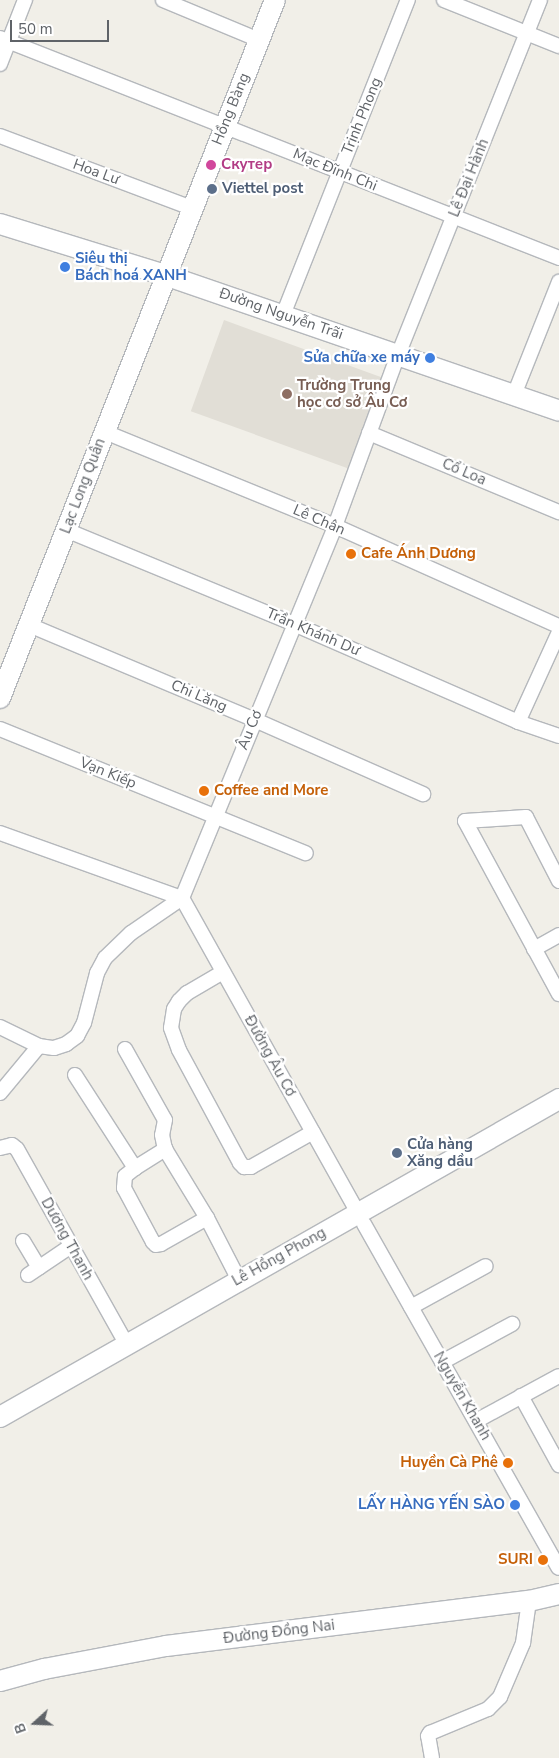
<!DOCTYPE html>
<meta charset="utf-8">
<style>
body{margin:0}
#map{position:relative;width:559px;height:1758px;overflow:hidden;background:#f1efe8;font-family:"Nunito Sans",sans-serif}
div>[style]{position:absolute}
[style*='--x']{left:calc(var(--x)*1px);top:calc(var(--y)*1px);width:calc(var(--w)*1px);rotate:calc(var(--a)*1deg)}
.education>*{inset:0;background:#e1ded6;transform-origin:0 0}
.roads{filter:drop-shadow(1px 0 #b5b8bc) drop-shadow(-1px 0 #b5b8bc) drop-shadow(0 1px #b5b8bc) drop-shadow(0 -1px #b5b8bc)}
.street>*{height:14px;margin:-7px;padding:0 7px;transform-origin:7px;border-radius:7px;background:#fff}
.secondary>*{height:20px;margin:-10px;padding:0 10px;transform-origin:10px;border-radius:10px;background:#fff}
.dots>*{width:14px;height:14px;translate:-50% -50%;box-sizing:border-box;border:2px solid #fff;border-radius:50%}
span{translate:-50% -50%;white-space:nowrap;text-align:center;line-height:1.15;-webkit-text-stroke:4.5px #fff;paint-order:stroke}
.street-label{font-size:15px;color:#5f6368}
.hotel-label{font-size:15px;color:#b23c85;font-weight:700}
.left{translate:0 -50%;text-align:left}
.service-label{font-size:15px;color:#4e5e75;font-weight:700}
.shop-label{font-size:15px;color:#366cbe;font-weight:700}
.right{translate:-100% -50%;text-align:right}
.education-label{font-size:15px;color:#785e54;font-weight:700}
.food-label{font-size:15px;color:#c56008;font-weight:700}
.north{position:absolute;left:10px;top:1698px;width:50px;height:50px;-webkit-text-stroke:4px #fff;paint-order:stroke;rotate:250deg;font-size:14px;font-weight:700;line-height:20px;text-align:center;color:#5f6368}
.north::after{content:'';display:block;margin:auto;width:18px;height:22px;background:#5f6368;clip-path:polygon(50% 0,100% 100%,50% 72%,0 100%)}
.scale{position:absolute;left:10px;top:20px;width:99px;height:22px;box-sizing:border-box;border:2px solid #5f6368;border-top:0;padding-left:6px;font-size:15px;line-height:18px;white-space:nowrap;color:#5f6368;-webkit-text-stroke:4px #fff;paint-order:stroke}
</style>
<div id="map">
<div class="education">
<div style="left:224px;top:320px;width:169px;height:97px;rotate:20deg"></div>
</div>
<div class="roads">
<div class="street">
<div style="--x:163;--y:0;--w:104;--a:22.6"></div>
<div style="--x:444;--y:0;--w:124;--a:21.8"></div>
<div style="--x:0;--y:38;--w:601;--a:21.48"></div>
<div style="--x:0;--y:64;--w:69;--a:-68.7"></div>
<div style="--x:0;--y:136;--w:205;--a:20.6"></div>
<div style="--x:283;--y:315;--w:339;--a:-68.4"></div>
<div style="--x:514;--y:395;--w:122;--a:-68.3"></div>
<div style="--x:105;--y:432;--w:248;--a:22.2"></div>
<div style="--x:335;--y:526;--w:245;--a:24.1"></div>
<div style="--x:369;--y:433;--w:206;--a:22.6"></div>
<div style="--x:66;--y:530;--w:247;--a:22.4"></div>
<div style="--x:294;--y:624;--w:244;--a:23.6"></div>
<div style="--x:518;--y:722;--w:43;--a:18.9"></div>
<div style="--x:29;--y:625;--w:245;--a:22.8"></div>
<div style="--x:255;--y:720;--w:184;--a:23.8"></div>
<div style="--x:518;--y:722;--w:99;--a:-65.5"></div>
<div style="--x:0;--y:729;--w:330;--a:22.1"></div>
<div style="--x:0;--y:833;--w:193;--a:19.7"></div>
<div style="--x:182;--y:898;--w:361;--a:60.8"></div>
<div style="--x:559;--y:881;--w:72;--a:-117.3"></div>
<div style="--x:526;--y:817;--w:61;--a:176.2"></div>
<div style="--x:465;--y:821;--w:197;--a:61.5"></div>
<div style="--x:534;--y:949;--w:29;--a:-29"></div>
<div style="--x:223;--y:972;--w:42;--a:149.7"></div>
<div style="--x:187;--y:993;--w:11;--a:135"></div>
<div style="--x:179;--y:1001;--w:9;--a:122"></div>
<div style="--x:174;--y:1009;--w:19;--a:99"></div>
<div style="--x:171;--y:1028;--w:23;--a:70"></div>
<div style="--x:179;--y:1050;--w:128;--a:61.6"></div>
<div style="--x:240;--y:1163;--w:6;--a:45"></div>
<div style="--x:244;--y:1167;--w:7;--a:0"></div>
<div style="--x:251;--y:1167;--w:71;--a:-29.4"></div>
<div style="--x:0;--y:1027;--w:43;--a:26"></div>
<div style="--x:39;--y:1046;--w:15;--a:8"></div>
<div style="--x:54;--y:1048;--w:13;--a:-18"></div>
<div style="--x:66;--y:1044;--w:14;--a:-36"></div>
<div style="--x:77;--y:1036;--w:15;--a:-62"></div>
<div style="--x:84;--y:1023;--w:52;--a:-75.4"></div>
<div style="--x:97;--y:973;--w:17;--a:-62"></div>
<div style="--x:105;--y:958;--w:36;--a:-44"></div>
<div style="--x:131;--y:933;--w:62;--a:-34.5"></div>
<div style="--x:182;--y:898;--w:402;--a:-67.6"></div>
<div style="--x:335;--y:526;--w:182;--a:-69.8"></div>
<div style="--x:398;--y:355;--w:382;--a:-68.2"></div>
<div style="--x:125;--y:1049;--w:81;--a:60.6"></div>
<div style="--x:165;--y:1120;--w:15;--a:101"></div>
<div style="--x:162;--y:1135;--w:14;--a:78"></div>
<div style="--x:165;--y:1149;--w:81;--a:58.7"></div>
<div style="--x:207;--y:1218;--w:70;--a:62.7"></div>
<div style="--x:75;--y:1075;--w:111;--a:57.2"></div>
<div style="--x:135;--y:1168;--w:13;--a:141"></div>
<div style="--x:125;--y:1176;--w:12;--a:95"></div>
<div style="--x:124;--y:1188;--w:61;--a:61.8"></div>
<div style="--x:153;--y:1242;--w:4;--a:45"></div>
<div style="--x:156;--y:1245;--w:5;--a:-11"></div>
<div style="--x:161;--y:1244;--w:53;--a:-29.5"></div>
<div style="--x:0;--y:1093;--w:61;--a:-50.3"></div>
<div style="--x:0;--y:1148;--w:12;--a:-14"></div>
<div style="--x:12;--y:1145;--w:6;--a:39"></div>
<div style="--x:17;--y:1149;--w:225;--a:60.7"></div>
<div style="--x:135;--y:1168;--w:36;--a:-32"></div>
<div style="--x:364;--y:1224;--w:395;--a:60.5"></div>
<div style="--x:23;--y:1241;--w:31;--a:59"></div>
<div style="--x:28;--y:1275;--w:52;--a:-34"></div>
<div style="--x:411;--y:1307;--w:85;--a:-28.7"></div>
<div style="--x:442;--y:1362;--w:80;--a:-28.5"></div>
<div style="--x:521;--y:1396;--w:79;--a:61.2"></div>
<div style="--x:476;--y:1421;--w:94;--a:-28.5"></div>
<div style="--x:432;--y:1758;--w:22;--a:-100"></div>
<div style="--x:428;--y:1736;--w:4;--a:-56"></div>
<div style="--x:430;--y:1733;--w:63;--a:-22.5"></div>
<div style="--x:488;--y:1709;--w:17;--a:-45"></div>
<div style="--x:500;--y:1697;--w:59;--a:-66.9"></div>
<div style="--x:523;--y:1643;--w:42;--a:-81.9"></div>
</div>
<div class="secondary">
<div style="--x:0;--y:224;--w:173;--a:17.2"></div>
<div style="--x:165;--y:275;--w:417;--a:19"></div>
<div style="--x:0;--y:698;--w:750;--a:-68.5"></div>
<div style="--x:0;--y:1417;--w:643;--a:-29.63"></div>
<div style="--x:0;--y:1681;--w:46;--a:-15.3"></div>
<div style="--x:44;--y:1669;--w:124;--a:-10.7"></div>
<div style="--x:166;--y:1646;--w:366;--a:-7.1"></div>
<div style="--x:529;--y:1601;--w:31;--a:-13"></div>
</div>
</div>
<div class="dots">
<div style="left:211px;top:165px;background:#d1479c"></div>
<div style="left:212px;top:189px;background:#5c6f8a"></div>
<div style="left:65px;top:267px;background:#3f7fe0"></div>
<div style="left:430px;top:358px;background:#3f7fe0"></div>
<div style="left:287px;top:394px;background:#8d6e63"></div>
<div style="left:351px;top:554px;background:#e8710a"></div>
<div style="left:204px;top:791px;background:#e8710a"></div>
<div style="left:397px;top:1153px;background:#5c6f8a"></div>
<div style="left:508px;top:1463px;background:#e8710a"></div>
<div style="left:515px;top:1505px;background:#3f7fe0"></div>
<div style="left:543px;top:1560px;background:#e8710a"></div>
</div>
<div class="street-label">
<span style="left:231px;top:109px;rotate:-68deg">Hồng Bàng</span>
<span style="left:362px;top:116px;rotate:-68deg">Trịnh Phong</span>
<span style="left:335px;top:170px;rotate:22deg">Mạc Đĩnh Chi</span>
<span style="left:96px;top:172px;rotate:20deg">Hoa Lư</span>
<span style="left:469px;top:178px;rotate:-68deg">Lê Đại Hành</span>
<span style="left:281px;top:314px;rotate:19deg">Đường Nguyễn Trãi</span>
<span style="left:464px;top:472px;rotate:23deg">Cổ Loa</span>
<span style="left:83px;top:486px;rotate:-69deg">Lạc Long Quân</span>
<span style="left:319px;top:520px;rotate:23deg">Lê Chân</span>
<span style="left:313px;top:632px;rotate:23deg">Trần Khánh Dư</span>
<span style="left:199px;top:696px;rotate:23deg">Chi Lăng</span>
<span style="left:250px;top:730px;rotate:-68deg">Âu Cơ</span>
<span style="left:108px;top:773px;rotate:22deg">Vạn Kiếp</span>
<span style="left:270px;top:1056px;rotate:61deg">Đường Âu Cơ</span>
<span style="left:67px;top:1239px;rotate:61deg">Dương Thanh</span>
<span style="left:279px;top:1257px;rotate:-29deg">Lê Hồng Phong</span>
<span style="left:462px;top:1396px;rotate:60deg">Nguyễn Khanh</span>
<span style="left:279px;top:1632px;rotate:-7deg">Đường Đồng Nai</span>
</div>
<div class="hotel-label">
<span class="left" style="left:221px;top:165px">Скутер</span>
</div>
<div class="service-label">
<span class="left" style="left:222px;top:189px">Viettel post</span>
<span class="left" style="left:407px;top:1153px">Cửa hàng<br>Xăng dầu</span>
</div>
<div class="shop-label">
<span class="left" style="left:75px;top:267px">Siêu thị<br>Bách hoá XANH</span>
<span class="right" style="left:420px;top:358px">Sửa chữa xe máy</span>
<span class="right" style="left:505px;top:1505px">LẤY HÀNG YẾN SÀO</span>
</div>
<div class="education-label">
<span class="left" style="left:297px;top:394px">Trường Trung<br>học cơ sở Âu Cơ</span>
</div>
<div class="food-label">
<span class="left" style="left:361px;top:554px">Cafe Ánh Dương</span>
<span class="left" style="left:214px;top:791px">Coffee and More</span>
<span class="right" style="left:498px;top:1463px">Huyền Cà Phê</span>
<span class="right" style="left:533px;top:1560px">SURI</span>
</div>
<div class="north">B</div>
<div class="scale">50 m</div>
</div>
